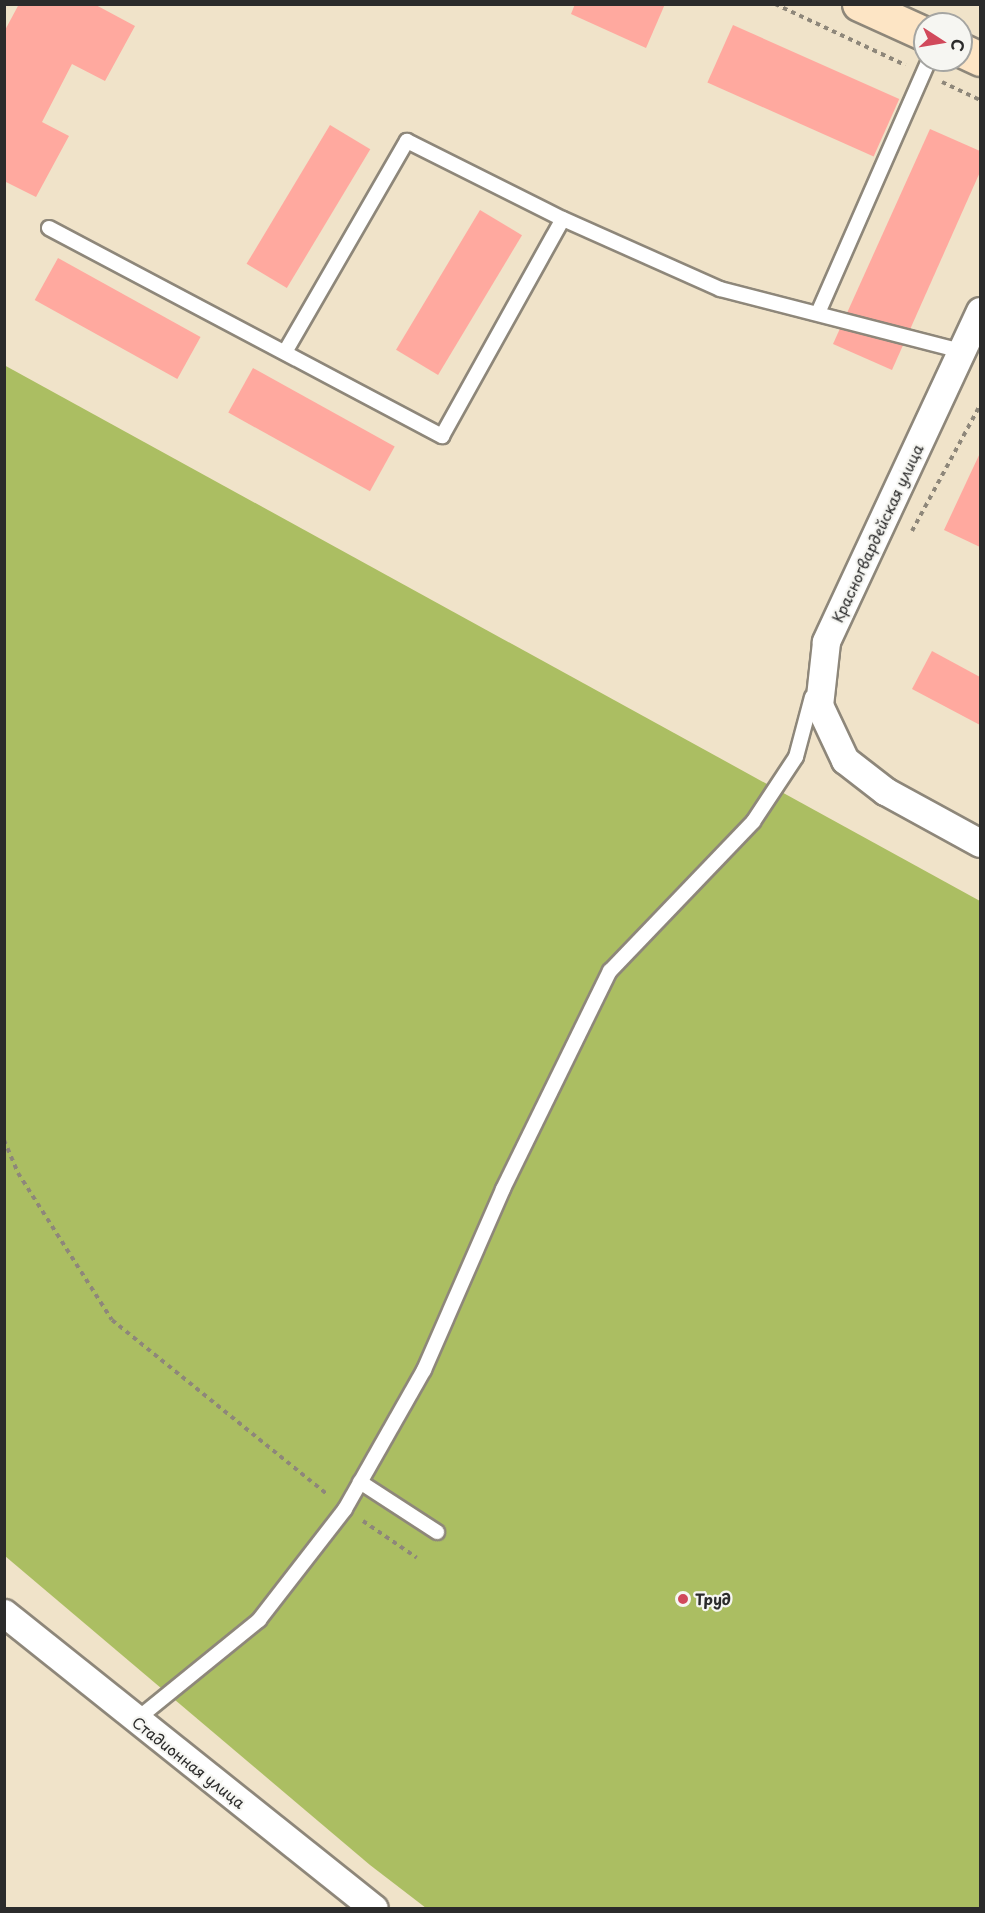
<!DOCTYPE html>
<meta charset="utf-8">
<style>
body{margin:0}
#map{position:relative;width:985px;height:1913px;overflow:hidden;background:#f0e3c9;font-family:"Playpen Sans",sans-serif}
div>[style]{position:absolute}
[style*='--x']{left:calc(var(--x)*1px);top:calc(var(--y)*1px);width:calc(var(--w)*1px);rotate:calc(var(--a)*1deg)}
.green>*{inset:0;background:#abbe62}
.building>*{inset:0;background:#ffa99f;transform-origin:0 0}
.path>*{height:4px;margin-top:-2px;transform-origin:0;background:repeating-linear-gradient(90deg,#8e877a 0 4.5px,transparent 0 9px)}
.roads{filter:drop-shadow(2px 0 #8e877a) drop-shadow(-2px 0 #8e877a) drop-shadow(0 2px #8e877a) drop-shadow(0 -2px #8e877a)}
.service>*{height:14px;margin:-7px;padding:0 7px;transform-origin:7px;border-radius:7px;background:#fff}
.minor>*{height:27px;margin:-13.5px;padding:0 13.5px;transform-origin:13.5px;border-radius:13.5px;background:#fff}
.secondary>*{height:33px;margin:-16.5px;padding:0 16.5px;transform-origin:16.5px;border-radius:16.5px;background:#fde5c5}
.dots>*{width:16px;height:16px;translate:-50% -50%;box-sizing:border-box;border:3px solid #f6f6f2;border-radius:50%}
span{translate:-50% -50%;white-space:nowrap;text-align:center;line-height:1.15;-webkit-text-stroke:4.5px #f6f6f2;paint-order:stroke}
.street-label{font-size:15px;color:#2b2b2b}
.poi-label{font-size:15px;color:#2b2b2b;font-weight:700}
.left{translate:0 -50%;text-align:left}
.frame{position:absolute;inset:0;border:6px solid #2b2b2b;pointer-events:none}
.north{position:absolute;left:913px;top:12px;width:60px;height:60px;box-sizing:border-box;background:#f6f6f2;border:2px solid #a5a5a2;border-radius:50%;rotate:102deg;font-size:16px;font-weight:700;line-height:24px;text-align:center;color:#2b2b2b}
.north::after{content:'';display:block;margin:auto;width:21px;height:27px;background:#d1495b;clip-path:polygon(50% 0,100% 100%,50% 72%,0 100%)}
</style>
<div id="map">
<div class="green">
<div style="clip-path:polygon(4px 365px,980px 901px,980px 1908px,426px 1908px,370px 1865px,5px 1556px)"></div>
</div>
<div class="building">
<div style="clip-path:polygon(19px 4px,94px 4px,135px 26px,105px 81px,72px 64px,42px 122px,69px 136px,36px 197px,4px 181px,4px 32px)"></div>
<div style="clip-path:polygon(575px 4px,665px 4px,646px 48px,571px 14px)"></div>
<div style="left:733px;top:25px;width:182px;height:63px;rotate:24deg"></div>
<div style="left:330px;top:125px;width:47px;height:162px;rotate:31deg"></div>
<div style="clip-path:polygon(930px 129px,980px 151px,980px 172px,892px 370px,833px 344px)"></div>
<div style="left:480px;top:210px;width:49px;height:163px;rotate:31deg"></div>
<div style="left:58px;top:258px;width:163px;height:48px;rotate:29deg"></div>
<div style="left:253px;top:368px;width:162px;height:51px;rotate:29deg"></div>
<div style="clip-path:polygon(980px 453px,980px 547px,944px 530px)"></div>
<div style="clip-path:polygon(932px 651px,980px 677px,980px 725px,912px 689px)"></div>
</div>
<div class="path">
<div style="--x:775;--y:4;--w:144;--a:25.1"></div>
<div style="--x:942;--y:82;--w:42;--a:25.3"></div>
<div style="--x:912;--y:531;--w:143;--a:-61.6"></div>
<div style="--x:4;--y:1140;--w:36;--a:67"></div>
<div style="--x:18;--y:1173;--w:174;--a:57.4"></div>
<div style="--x:112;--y:1320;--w:278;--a:39"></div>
<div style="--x:363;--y:1521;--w:65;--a:34.4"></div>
</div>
<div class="roads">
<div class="service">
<div style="--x:49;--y:228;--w:445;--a:27.9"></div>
<div style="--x:442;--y:436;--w:248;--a:-60.9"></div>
<div style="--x:818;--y:313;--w:276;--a:-66.3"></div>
<div style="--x:285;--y:352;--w:244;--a:-60"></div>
<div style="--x:407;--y:141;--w:174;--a:26.6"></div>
<div style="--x:563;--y:219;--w:172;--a:24"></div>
<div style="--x:720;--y:289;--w:250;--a:14.4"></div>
<div style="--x:360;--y:1482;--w:92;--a:33"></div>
<div style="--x:136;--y:1720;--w:159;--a:-39.1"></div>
<div style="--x:259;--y:1620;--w:140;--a:-52.2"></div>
<div style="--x:345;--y:1509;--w:160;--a:-60.4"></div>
<div style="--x:424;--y:1370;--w:197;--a:-66.4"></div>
<div style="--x:503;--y:1189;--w:243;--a:-63.9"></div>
<div style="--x:610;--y:971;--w:207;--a:-46.2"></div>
<div style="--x:753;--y:822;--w:78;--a:-56.5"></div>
<div style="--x:796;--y:757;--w:62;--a:-75.1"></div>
</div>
<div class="minor">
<div style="--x:980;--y:311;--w:365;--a:115"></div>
<div style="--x:826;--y:642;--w:63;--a:96.3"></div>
<div style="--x:819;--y:705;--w:61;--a:64.7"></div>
<div style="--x:845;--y:760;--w:51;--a:37.8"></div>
<div style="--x:885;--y:791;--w:108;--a:28.7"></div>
<div style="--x:4;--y:1613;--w:473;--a:38.6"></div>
</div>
<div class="secondary">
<div style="--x:859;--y:4;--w:72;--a:24.4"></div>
<div style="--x:961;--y:50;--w:21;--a:25"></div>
</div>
</div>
<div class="dots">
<div style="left:683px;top:1599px;background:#d1495b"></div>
</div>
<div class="street-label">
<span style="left:877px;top:533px;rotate:-65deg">Красногвардейская улица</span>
<span style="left:189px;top:1762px;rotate:38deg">Стадионная улица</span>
</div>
<div class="poi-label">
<span class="left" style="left:695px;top:1599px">Труд</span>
</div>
<div class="frame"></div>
<div class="north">С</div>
</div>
